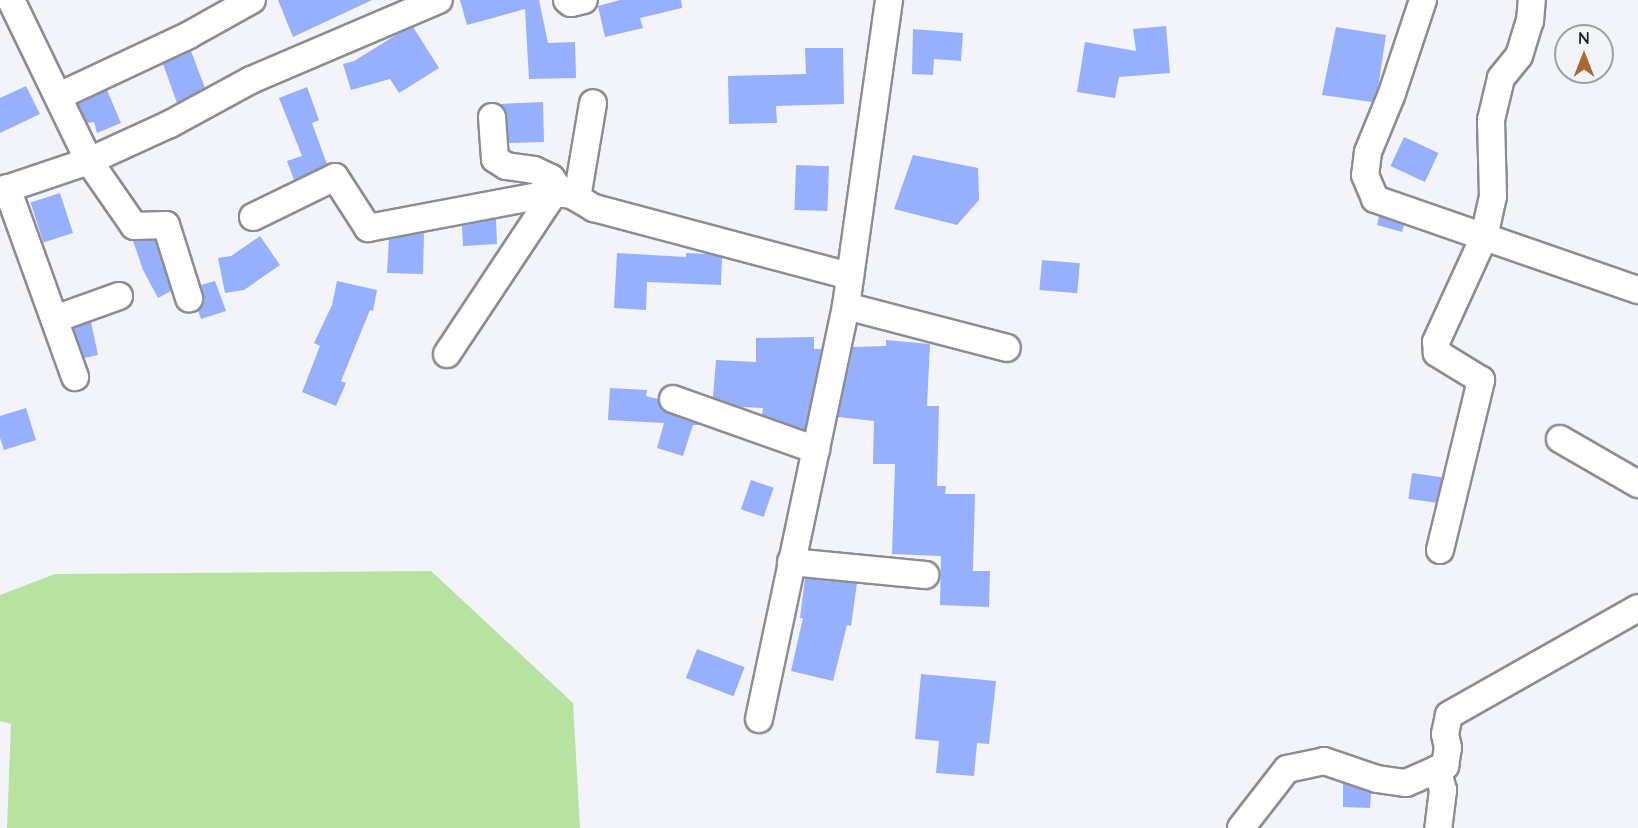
<!DOCTYPE html>
<style>
body{margin:0}
#map{position:relative;width:1638px;height:828px;overflow:hidden;background:#f2f4f9;font-family:Quicksand,sans-serif}
div>[style]{position:absolute}
[style*='--x']{left:calc(var(--x)*1px);top:calc(var(--y)*1px);width:calc(var(--w)*1px);rotate:calc(var(--a)*1deg)}
.green>*{inset:0;background:#b7e2a2}
.building>*{inset:0;background:#96b0fd;transform-origin:0 0}
.roads{filter:drop-shadow(2px 0 #8b8d92) drop-shadow(-2px 0 #8b8d92) drop-shadow(0 2px #8b8d92) drop-shadow(0 -2px #8b8d92)}
.street>*{height:26px;margin:-13px;padding:0 13px;transform-origin:13px;border-radius:13px;background:#fff}
span{translate:-50% -50%;white-space:nowrap;text-align:center;line-height:1.15;-webkit-text-stroke:5px #f2f4f9;paint-order:stroke}
.north{position:absolute;left:1554px;top:24px;width:60px;height:60px;box-sizing:border-box;background:#f2f4f9;border:2px solid #9d9fa3;border-radius:50%;rotate:0deg;font-size:16px;font-weight:700;line-height:24px;text-align:center;color:#1e1f21}
.north::after{content:'';display:block;margin:auto;width:21px;height:27px;background:#aa6834;clip-path:polygon(50% 0,100% 100%,50% 72%,0 100%)}
</style>
<div id="map">
<div class="green">
<div style="clip-path:polygon(431px 571px,573px 703px,580px 828px,7px 828px,11px 724px,0 721px,0 595px,55px 574px)"></div>
</div>
<div class="building">
<div style="clip-path:polygon(278px 0,372px 0,293px 37px)"></div>
<div style="clip-path:polygon(460px 0,539px 0,548px 43px,575px 42px,576px 78px,529px 79px,525px 9px,467px 25px)"></div>
<div style="clip-path:polygon(620px 0,681px 0,682px 8px,640px 18px,643px 28px,605px 37px,598px 6px)"></div>
<div style="clip-path:polygon(1166px 26px,1170px 73px,1119px 77px,1115px 98px,1077px 92px,1085px 42px,1136px 51px,1133px 29px)"></div>
<div style="clip-path:polygon(413px 27px,439px 68px,399px 93px,390px 79px,351px 90px,343px 64px,354px 61px,396px 35px)"></div>
<div style="clip-path:polygon(1336px 27px,1386px 35px,1378px 88px,1372px 102px,1322px 95px)"></div>
<div style="clip-path:polygon(913px 29px,963px 33px,961px 61px,934px 59px,933px 75px,912px 74px)"></div>
<div style="clip-path:polygon(805px 48px,843px 48px,844px 104px,776px 106px,777px 123px,729px 124px,728px 76px,806px 74px)"></div>
<div style="clip-path:polygon(191px 51px,205px 88px,177px 103px,163px 64px)"></div>
<div style="clip-path:polygon(26px 86px,40px 114px,0 133px,0 98px)"></div>
<div style="clip-path:polygon(307px 87px,319px 120px,312px 123px,327px 164px,294px 180px,287px 161px,302px 156px,279px 98px)"></div>
<div style="clip-path:polygon(107px 90px,121px 123px,97px 133px,94px 122px,87px 123px,78px 104px)"></div>
<div style="clip-path:polygon(543px 102px,544px 142px,509px 143px,507px 115px,499px 104px)"></div>
<div style="left:1404px;top:137px;width:38px;height:32px;rotate:25deg"></div>
<div style="clip-path:polygon(913px 155px,978px 168px,979px 200px,957px 225px,894px 209px)"></div>
<div style="left:796px;top:165px;width:33px;height:45px;rotate:2deg"></div>
<div style="left:60px;top:193px;width:42px;height:31px;rotate:72deg"></div>
<div style="clip-path:polygon(1379px 216px,1404px 225px,1402px 232px,1377px 225px)"></div>
<div style="clip-path:polygon(496px 219px,497px 244px,463px 246px,462px 226px)"></div>
<div style="clip-path:polygon(424px 233px,423px 274px,387px 273px,389px 239px)"></div>
<div style="clip-path:polygon(260px 236px,280px 265px,244px 290px,225px 293px,218px 258px,231px 256px)"></div>
<div style="clip-path:polygon(155px 240px,171px 291px,158px 298px,143px 270px,133px 241px)"></div>
<div style="clip-path:polygon(617px 253px,686px 257px,686px 253px,709px 254px,722px 257px,721px 285px,647px 282px,646px 310px,614px 308px)"></div>
<div style="left:1042px;top:260px;width:38px;height:30px;rotate:5deg"></div>
<div style="clip-path:polygon(215px 281px,226px 311px,201px 319px,198px 310px,204px 301px,201px 285px)"></div>
<div style="clip-path:polygon(337px 281px,377px 290px,373px 311px,370px 310px,341px 381px,346px 383px,336px 406px,302px 392px,320px 346px,314px 343px,332px 305px)"></div>
<div style="clip-path:polygon(91px 322px,98px 355px,84px 358px,73px 328px)"></div>
<div style="clip-path:polygon(814px 337px,814px 349px,822px 349px,805px 430px,762px 415px,763px 408px,741px 407px,713px 397px,716px 360px,756px 362px,756px 338px)"></div>
<div style="clip-path:polygon(886px 340px,930px 344px,927px 406px,939px 406px,937px 486px,946px 486px,945px 494px,975px 494px,973px 571px,990px 571px,989px 607px,940px 605px,941px 556px,892px 554px,895px 464px,873px 464px,874px 421px,838px 417px,853px 347px,886px 346px)"></div>
<div style="clip-path:polygon(610px 388px,647px 390px,646px 396px,658px 399px,661px 408px,667px 413px,701px 425px,693px 425px,683px 456px,657px 448px,664px 423px,608px 420px)"></div>
<div style="clip-path:polygon(26px 408px,36px 440px,4px 450px,0 438px,0 416px)"></div>
<div style="left:1412px;top:473px;width:30px;height:26px;rotate:8deg"></div>
<div style="left:751px;top:480px;width:24px;height:31px;rotate:19deg"></div>
<div style="clip-path:polygon(805px 578px,857px 583px,851px 626px,847px 625px,833px 681px,791px 671px,803px 618px,800px 618px)"></div>
<div style="left:697px;top:649px;width:51px;height:31px;rotate:21deg"></div>
<div style="clip-path:polygon(921px 674px,996px 681px,989px 744px,977px 743px,974px 776px,936px 773px,939px 741px,915px 739px)"></div>
<div style="clip-path:polygon(1343px 783px,1371px 793px,1370px 808px,1343px 807px)"></div>
</div>
<div class="roads">
<div class="street">
<div style="--x:11;--y:0;--w:179;--a:64.2"></div>
<div style="--x:89;--y:161;--w:79;--a:55.3"></div>
<div style="--x:134;--y:226;--w:32;--a:-2"></div>
<div style="--x:166;--y:225;--w:77;--a:72.5"></div>
<div style="--x:567;--y:0;--w:5;--a:37"></div>
<div style="--x:571;--y:3;--w:13;--a:-13"></div>
<div style="--x:1423;--y:0;--w:101;--a:108.4"></div>
<div style="--x:1391;--y:96;--w:61;--a:112.3"></div>
<div style="--x:1368;--y:152;--w:23;--a:97"></div>
<div style="--x:1365;--y:175;--w:26;--a:67"></div>
<div style="--x:1375;--y:199;--w:278;--a:19.1"></div>
<div style="--x:59;--y:96;--w:144;--a:-25.1"></div>
<div style="--x:189;--y:35;--w:72;--a:-29.1"></div>
<div style="--x:492;--y:117;--w:42;--a:85.9"></div>
<div style="--x:495;--y:159;--w:13;--a:32"></div>
<div style="--x:506;--y:166;--w:28;--a:8"></div>
<div style="--x:534;--y:170;--w:19;--a:25"></div>
<div style="--x:551;--y:178;--w:20;--a:53"></div>
<div style="--x:7;--y:188;--w:201;--a:70.2"></div>
<div style="--x:0;--y:191;--w:94;--a:-18.6"></div>
<div style="--x:89;--y:161;--w:89;--a:-24.6"></div>
<div style="--x:170;--y:124;--w:92;--a:-28.5"></div>
<div style="--x:251;--y:80;--w:204;--a:-23.1"></div>
<div style="--x:577;--y:198;--w:96;--a:-80.4"></div>
<div style="--x:253;--y:217;--w:91;--a:-26"></div>
<div style="--x:335;--y:177;--w:61;--a:57.1"></div>
<div style="--x:368;--y:228;--w:189;--a:-10.7"></div>
<div style="--x:554;--y:193;--w:18;--a:6"></div>
<div style="--x:572;--y:195;--w:26;--a:31"></div>
<div style="--x:594;--y:208;--w:265;--a:14.9"></div>
<div style="--x:846;--y:306;--w:166;--a:14.6"></div>
<div style="--x:55;--y:319;--w:68;--a:-19.8"></div>
<div style="--x:447;--y:354;--w:193;--a:-56.4"></div>
<div style="--x:673;--y:399;--w:152;--a:19.6"></div>
<div style="--x:1560;--y:439;--w:90;--a:30"></div>
<div style="--x:1440;--y:550;--w:175;--a:-76.4"></div>
<div style="--x:1481;--y:380;--w:52;--a:-148.5"></div>
<div style="--x:1437;--y:353;--w:11;--a:-95"></div>
<div style="--x:1436;--y:342;--w:115;--a:-65.4"></div>
<div style="--x:1484;--y:237;--w:42;--a:-77.6"></div>
<div style="--x:1493;--y:196;--w:76;--a:-91.5"></div>
<div style="--x:1491;--y:120;--w:43;--a:-76.6"></div>
<div style="--x:1501;--y:78;--w:28;--a:-51"></div>
<div style="--x:1519;--y:56;--w:37;--a:-73"></div>
<div style="--x:1530;--y:21;--w:21;--a:-85"></div>
<div style="--x:791;--y:562;--w:135;--a:5.5"></div>
<div style="--x:759;--y:719;--w:422;--a:-78.1"></div>
<div style="--x:846;--y:306;--w:309;--a:-82"></div>
<div style="--x:1437;--y:769;--w:22;--a:74"></div>
<div style="--x:1443;--y:790;--w:38;--a:97"></div>
<div style="--x:1241;--y:828;--w:75;--a:-52.1"></div>
<div style="--x:1287;--y:769;--w:38;--a:-12"></div>
<div style="--x:1324;--y:761;--w:56;--a:18.8"></div>
<div style="--x:1377;--y:779;--w:29;--a:8"></div>
<div style="--x:1406;--y:783;--w:43;--a:-23.6"></div>
<div style="--x:1445;--y:766;--w:18;--a:-81"></div>
<div style="--x:1448;--y:748;--w:14;--a:-102"></div>
<div style="--x:1445;--y:734;--w:19;--a:-78"></div>
<div style="--x:1449;--y:715;--w:217;--a:-29.5"></div>
</div>
</div>
<div class="north">N</div>
</div>
